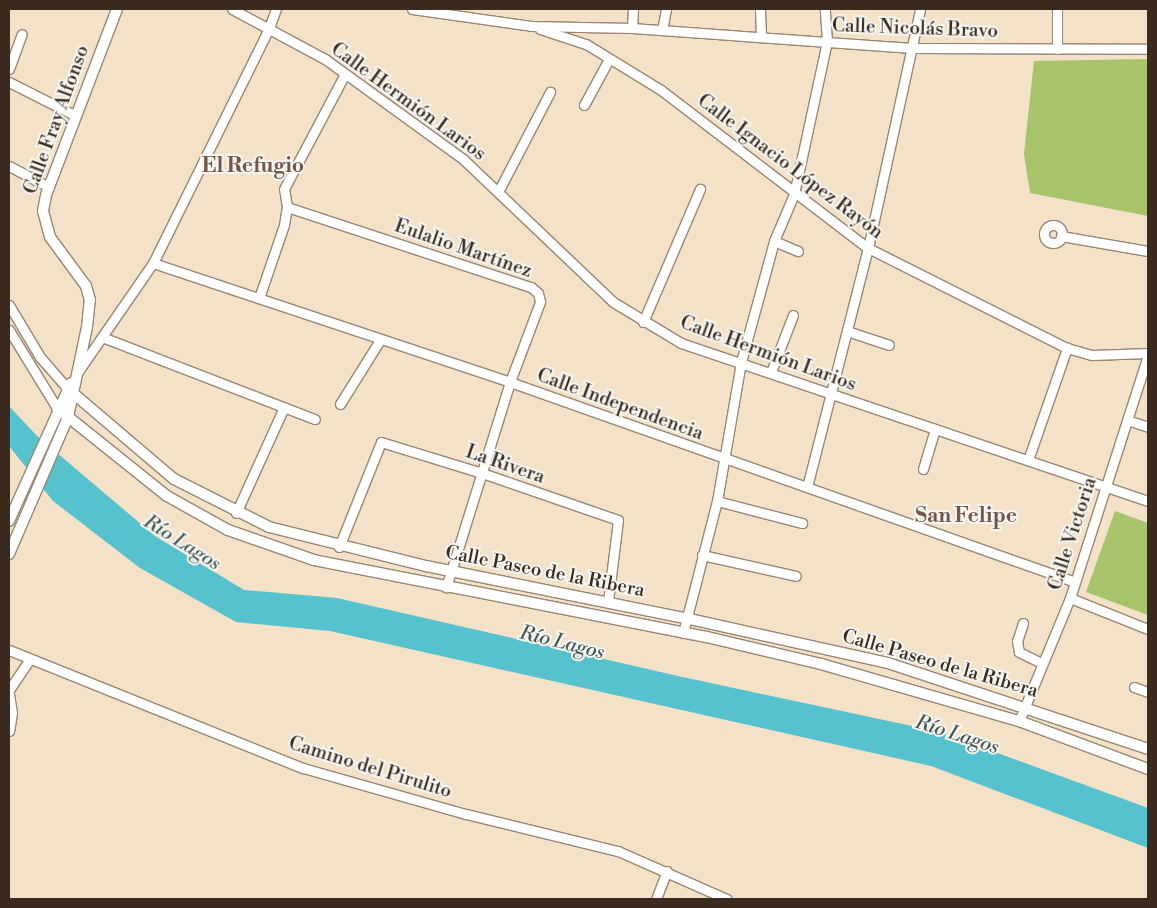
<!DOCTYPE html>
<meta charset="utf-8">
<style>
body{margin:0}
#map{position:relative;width:1157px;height:908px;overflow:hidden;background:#f3e1c8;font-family:"Libre Bodoni",serif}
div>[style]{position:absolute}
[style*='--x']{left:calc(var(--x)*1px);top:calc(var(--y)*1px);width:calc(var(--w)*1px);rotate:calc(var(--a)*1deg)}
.green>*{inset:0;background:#a7c46b}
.water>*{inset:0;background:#55c2ce}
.roads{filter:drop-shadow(1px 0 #978673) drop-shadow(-1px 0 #978673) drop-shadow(0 1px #978673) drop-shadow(0 -1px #978673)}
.minor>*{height:9px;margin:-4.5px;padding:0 4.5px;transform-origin:4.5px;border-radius:4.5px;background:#fff}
.minor>.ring{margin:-4.5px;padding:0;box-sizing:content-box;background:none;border:9px solid #fff;border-radius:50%}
.tertiary>*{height:10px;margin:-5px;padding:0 5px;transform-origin:5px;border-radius:5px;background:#fff}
span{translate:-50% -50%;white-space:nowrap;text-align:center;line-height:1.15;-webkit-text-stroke:4px #f6f6f2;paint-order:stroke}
.street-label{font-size:19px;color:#3b2a1e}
.water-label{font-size:20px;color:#435853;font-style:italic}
.quarter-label{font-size:21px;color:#775649;font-weight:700}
.frame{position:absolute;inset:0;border:10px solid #3b2a1e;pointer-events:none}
</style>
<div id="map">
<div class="green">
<div style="clip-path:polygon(1148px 59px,1148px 216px,1030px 193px,1024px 154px,1034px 61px)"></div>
<div style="clip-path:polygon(1115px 511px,1148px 523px,1148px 615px,1086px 592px)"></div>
</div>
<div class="water">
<div style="clip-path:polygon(9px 406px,37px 436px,155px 536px,244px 590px,337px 598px,678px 676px,940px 732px,1148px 808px,1148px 848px,931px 766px,330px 631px,236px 622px,140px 568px,53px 501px,9px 446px)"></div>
</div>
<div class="roads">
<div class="minor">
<div style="--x:232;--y:9;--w:106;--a:28.3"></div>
<div style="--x:325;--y:59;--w:170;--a:35.9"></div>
<div style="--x:463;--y:159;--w:207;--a:43.6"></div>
<div style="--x:613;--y:302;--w:79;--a:31.1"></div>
<div style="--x:681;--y:343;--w:493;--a:18.7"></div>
<div style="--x:412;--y:9;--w:120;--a:8.1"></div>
<div style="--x:531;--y:26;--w:101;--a:1.1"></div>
<div style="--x:632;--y:28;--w:281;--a:4.1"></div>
<div style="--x:912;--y:48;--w:236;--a:0.2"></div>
<div style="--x:760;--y:9;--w:27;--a:88"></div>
<div style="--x:1057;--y:9;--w:40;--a:90"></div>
<div style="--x:632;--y:28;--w:19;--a:-87"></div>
<div style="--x:540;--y:29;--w:48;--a:18.1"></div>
<div style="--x:586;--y:44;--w:88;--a:31.5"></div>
<div style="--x:661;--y:90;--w:260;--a:37.4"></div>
<div style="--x:868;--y:248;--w:223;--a:26.7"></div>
<div style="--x:1067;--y:348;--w:26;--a:16"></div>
<div style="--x:1092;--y:355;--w:56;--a:-2"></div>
<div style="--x:662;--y:30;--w:21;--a:-79"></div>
<div style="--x:9;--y:69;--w:37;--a:-70"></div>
<div style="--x:9;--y:82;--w:73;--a:26.9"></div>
<div style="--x:584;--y:105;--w:52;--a:-61.5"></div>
<div style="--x:9;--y:166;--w:45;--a:27.7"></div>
<div style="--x:498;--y:192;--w:113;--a:-62.5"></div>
<div style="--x:287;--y:207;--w:257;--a:18.2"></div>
<div style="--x:531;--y:287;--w:9;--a:41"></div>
<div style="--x:538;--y:293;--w:9;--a:77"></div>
<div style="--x:540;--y:302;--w:85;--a:110.6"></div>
<div style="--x:510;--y:382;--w:215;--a:107.3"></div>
<div class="ring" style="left:1044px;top:225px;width:9px;height:9px"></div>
<div style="--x:1061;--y:236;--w:88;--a:9.8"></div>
<div style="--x:774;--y:241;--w:26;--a:23"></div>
<div style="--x:153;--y:263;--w:376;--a:18.4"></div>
<div style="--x:510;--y:382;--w:599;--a:19.49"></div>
<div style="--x:259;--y:298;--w:77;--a:-71.1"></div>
<div style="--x:284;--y:225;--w:18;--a:-81"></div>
<div style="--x:287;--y:207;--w:18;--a:-99"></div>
<div style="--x:284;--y:189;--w:130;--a:-62.1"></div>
<div style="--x:9;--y:305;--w:61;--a:59.2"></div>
<div style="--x:40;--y:357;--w:41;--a:48.9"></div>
<div style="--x:643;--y:322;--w:145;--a:-66.8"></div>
<div style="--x:9;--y:330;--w:92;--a:58.4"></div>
<div style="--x:847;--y:331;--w:44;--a:18.4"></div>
<div style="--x:102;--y:337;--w:228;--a:21.1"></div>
<div style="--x:771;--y:372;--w:61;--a:-68.9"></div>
<div style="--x:77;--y:373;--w:134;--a:-55.4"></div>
<div style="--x:153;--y:263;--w:262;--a:-63.7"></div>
<div style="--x:269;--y:28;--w:20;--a:-70"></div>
<div style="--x:340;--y:404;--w:75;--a:-58"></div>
<div style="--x:1127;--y:420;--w:22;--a:18"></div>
<div style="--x:1028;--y:460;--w:119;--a:-70.8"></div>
<div style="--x:923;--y:469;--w:42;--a:-73.3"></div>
<div style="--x:807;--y:487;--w:247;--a:-75.7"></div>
<div style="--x:868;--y:248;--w:245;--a:-77.7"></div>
<div style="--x:717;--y:501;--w:88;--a:14.5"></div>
<div style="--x:236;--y:513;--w:116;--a:-65.6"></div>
<div style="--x:339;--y:547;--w:113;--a:-68.2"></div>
<div style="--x:381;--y:442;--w:106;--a:17.1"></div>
<div style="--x:482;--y:473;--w:144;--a:19.1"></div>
<div style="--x:618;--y:520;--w:83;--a:97"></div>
<div style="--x:702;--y:555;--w:96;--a:12.6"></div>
<div style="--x:1070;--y:598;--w:84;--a:21.7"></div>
<div style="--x:1023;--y:623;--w:19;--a:108"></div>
<div style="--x:1017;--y:641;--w:11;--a:80"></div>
<div style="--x:1019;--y:652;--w:25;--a:26"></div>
<div style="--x:683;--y:633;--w:136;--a:-75.6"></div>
<div style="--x:717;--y:501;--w:141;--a:-80.2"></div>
<div style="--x:741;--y:362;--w:125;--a:-74.7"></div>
<div style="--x:774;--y:241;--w:51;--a:-66.9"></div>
<div style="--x:794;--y:194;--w:157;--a:-77.8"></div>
<div style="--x:827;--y:41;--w:32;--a:-94"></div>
<div style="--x:9;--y:650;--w:317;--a:21.9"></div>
<div style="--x:303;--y:768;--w:169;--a:15.8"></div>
<div style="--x:466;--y:814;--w:156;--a:13.7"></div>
<div style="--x:618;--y:851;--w:119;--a:23.8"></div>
<div style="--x:1134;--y:687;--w:15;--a:20"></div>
<div style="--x:9;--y:690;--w:37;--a:-56"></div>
<div style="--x:9;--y:694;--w:19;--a:81"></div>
<div style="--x:12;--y:713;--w:18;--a:99"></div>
<div style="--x:1019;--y:721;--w:133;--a:-67.5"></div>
<div style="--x:1070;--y:598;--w:255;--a:-72.2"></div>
<div style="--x:656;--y:899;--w:30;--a:-69"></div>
</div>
<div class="tertiary">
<div style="--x:67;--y:388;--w:140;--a:40.4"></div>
<div style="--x:174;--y:479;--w:106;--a:26.8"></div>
<div style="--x:269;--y:527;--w:162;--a:14"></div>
<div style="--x:426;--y:566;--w:264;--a:11.4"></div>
<div style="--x:685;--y:618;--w:208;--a:12.5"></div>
<div style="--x:888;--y:663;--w:274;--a:18.3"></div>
<div style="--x:57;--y:408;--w:141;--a:38.7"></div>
<div style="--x:167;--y:496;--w:70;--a:29.1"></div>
<div style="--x:228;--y:530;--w:91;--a:19.2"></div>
<div style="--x:314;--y:560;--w:400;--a:11.1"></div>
<div style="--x:707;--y:637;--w:117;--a:13.3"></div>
<div style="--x:821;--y:664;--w:206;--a:16.1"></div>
<div style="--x:1019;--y:721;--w:138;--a:20.4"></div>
<div style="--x:9;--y:521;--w:151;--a:-65.8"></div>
<div style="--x:9;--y:554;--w:149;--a:-66.7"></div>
<div style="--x:68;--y:417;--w:92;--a:-78.1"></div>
<div style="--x:87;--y:327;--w:27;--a:-84"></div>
<div style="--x:90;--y:300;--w:15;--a:-106"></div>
<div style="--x:86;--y:286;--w:61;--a:-126.3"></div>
<div style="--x:50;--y:237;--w:27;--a:-105"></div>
<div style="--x:43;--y:211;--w:16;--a:-79"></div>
<div style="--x:46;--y:195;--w:199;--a:-69.1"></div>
</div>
</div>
<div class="street-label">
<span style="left:915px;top:29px;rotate:2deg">Calle Nicolás Bravo</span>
<span style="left:408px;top:102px;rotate:36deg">Calle Hermión Larios</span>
<span style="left:57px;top:120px;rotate:-70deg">Calle Fray Alfonso</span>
<span style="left:790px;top:167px;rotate:37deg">Calle Ignacio López Rayón</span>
<span style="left:463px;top:249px;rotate:19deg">Eulalio Martínez</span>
<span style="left:768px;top:354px;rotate:20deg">Calle Hermión Larios</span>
<span style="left:620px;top:405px;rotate:20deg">Calle Independencia</span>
<span style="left:505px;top:465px;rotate:19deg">La Rivera</span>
<span style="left:1073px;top:534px;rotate:-72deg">Calle Victoria</span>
<span style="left:545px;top:572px;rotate:11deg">Calle Paseo de la Ribera</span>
<span style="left:940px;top:664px;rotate:16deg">Calle Paseo de la Ribera</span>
<span style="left:370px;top:768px;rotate:17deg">Camino del Pirulito</span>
</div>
<div class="water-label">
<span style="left:182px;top:543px;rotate:32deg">Río Lagos</span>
<span style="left:562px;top:643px;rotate:14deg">Río Lagos</span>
<span style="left:957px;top:735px;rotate:18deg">Río Lagos</span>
</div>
<div class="quarter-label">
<span style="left:253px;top:166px">El Refugio</span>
<span style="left:966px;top:516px">San Felipe</span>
</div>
<div class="frame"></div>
</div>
